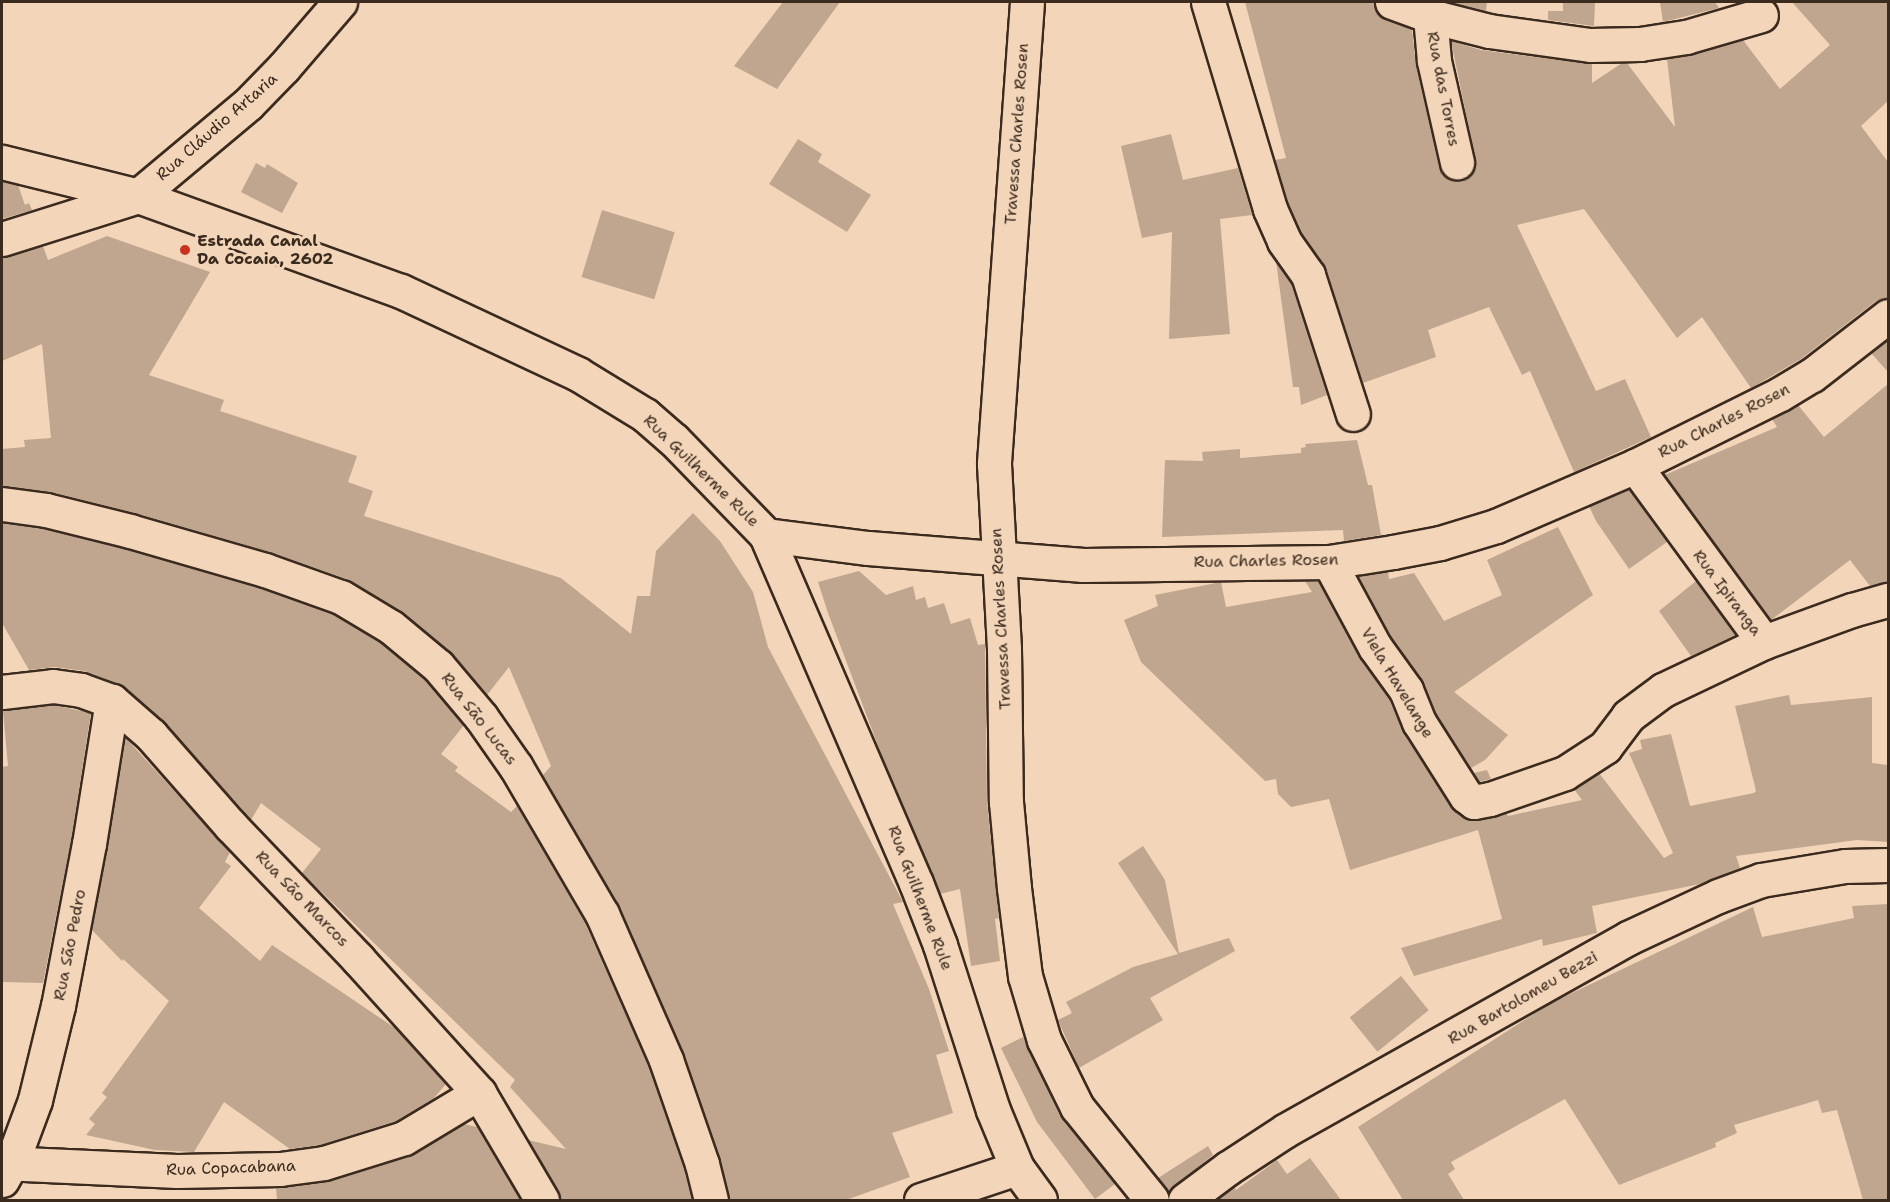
<!DOCTYPE html>
<meta charset="utf-8">
<style>
body{margin:0}
#map{position:relative;width:1890px;height:1202px;overflow:hidden;background:#f3d6b9;font-family:"Shantell Sans",sans-serif}
div>[style]{position:absolute}
[style*='--x']{left:calc(var(--x)*1px);top:calc(var(--y)*1px);width:calc(var(--w)*1px);rotate:calc(var(--a)*1deg)}
.building>*{inset:0;background:#c0a68e;transform-origin:0 0}
.roads{filter:drop-shadow(2px 0 #3b2a1e) drop-shadow(-2px 0 #3b2a1e) drop-shadow(0 2px #3b2a1e) drop-shadow(0 -2px #3b2a1e)}
.minor>*{height:33px;margin:-16.5px;padding:0 16.5px;transform-origin:16.5px;border-radius:16.5px;background:#f3d6b9}
.dots>*{width:16px;height:16px;translate:-50% -50%;box-sizing:border-box;border:3px solid #f3d6b9;border-radius:50%}
span{translate:-50% -50%;white-space:nowrap;text-align:center;line-height:1.15;-webkit-text-stroke:6px #f3d6b9;paint-order:stroke}
.street-label{font-size:16px;color:#3b2a1e}
.poi-label{font-size:16px;color:#3b2a1e;font-weight:700}
.left{translate:0 -50%;text-align:left}
.frame{position:absolute;inset:0;border:3px solid #3b2a1e;pointer-events:none}
</style>
<div id="map">
<div class="building">
<div style="clip-path:polygon(783px 2px,840px 2px,777px 89px,734px 66px)"></div>
<div style="clip-path:polygon(1245px 2px,1374px 2px,1378px 14px,1412px 29px,1416px 65px,1439px 166px,1444px 175px,1452px 180px,1461px 180px,1470px 175px,1475px 168px,1475px 158px,1451px 41px,1481px 50px,1592px 64px,1592px 83px,1622px 63px,1627px 63px,1675px 127px,1667px 59px,1691px 55px,1743px 40px,1780px 89px,1830px 45px,1792px 2px,1888px 2px,1888px 101px,1861px 126px,1888px 162px,1888px 298px,1876px 301px,1801px 359px,1751px 388px,1702px 317px,1677px 338px,1584px 209px,1517px 225px,1596px 391px,1625px 379px,1651px 437px,1574px 472px,1530px 371px,1522px 375px,1489px 307px,1428px 330px,1436px 357px,1363px 383px,1326px 269px,1300px 232px,1288px 203px,1275px 160px,1286px 158px)"></div>
<div style="clip-path:polygon(1449px 2px,1487px 2px,1486px 11px)"></div>
<div style="clip-path:polygon(1563px 2px,1595px 2px,1594px 26px,1548px 20px,1548px 11px,1563px 11px)"></div>
<div style="clip-path:polygon(1660px 2px,1715px 2px,1719px 8px,1663px 22px)"></div>
<div style="clip-path:polygon(1171px 134px,1183px 180px,1238px 168px,1252px 215px,1220px 219px,1230px 334px,1169px 339px,1172px 232px,1142px 238px,1121px 146px)"></div>
<div style="clip-path:polygon(798px 139px,822px 154px,818px 162px,871px 195px,847px 232px,769px 184px)"></div>
<div style="clip-path:polygon(256px 163px,265px 168px,267px 164px,298px 183px,282px 213px,241px 192px)"></div>
<div style="clip-path:polygon(2px 181px,18px 185px,25px 205px,29px 203px,32px 210px,2px 219px)"></div>
<div style="left:602px;top:210px;width:76px;height:70px;rotate:17deg"></div>
<div style="clip-path:polygon(107px 236px,210px 272px,149px 375px,224px 400px,220px 411px,357px 456px,348px 482px,373px 491px,364px 516px,561px 578px,631px 634px,637px 596px,650px 596px,656px 551px,693px 513px,720px 541px,753px 592px,768px 647px,903px 902px,893px 904px,929px 989px,949px 1051px,936px 1055px,953px 1113px,892px 1133px,910px 1177px,846px 1200px,729px 1200px,720px 1158px,683px 1052px,619px 906px,543px 775px,551px 766px,509px 667px,487px 695px,450px 652px,403px 613px,347px 579px,270px 552px,135px 513px,51px 492px,2px 486px,2px 449px,25px 447px,24px 440px,51px 438px,42px 344px,2px 361px,2px 257px,43px 246px,48px 260px)"></div>
<div style="clip-path:polygon(1276px 261px,1291px 283px,1327px 395px,1301px 405px,1299px 387px,1293px 387px)"></div>
<div style="clip-path:polygon(1888px 339px,1888px 372px,1871px 353px)"></div>
<div style="clip-path:polygon(1888px 384px,1888px 582px,1870px 586px,1850px 560px,1771px 620px,1663px 473px,1667px 474px,1777px 427px,1772px 419px,1798px 405px,1824px 437px)"></div>
<div style="clip-path:polygon(1357px 440px,1368px 485px,1372px 485px,1381px 535px,1344px 541px,1343px 530px,1162px 537px,1165px 460px,1203px 461px,1202px 452px,1240px 449px,1240px 458px,1301px 453px,1301px 448px,1306px 447px,1305px 444px)"></div>
<div style="clip-path:polygon(1629px 489px,1667px 542px,1629px 569px,1596px 521px,1589px 506px)"></div>
<div style="clip-path:polygon(2px 523px,42px 528px,125px 549px,259px 588px,333px 614px,380px 642px,425px 679px,464px 725px,441px 754px,458px 767px,455px 771px,511px 812px,517px 806px,585px 923px,649px 1067px,684px 1169px,692px 1200px,561px 1200px,558px 1190px,528px 1140px,566px 1149px,510px 1087px,515px 1080px,302px 873px,321px 849px,261px 803px,251px 820px,165px 723px,123px 686px,84px 671px,55px 667px,29px 670px,2px 623px)"></div>
<div style="clip-path:polygon(1558px 527px,1593px 595px,1454px 692px,1508px 735px,1485px 760px,1471px 768px,1436px 713px,1421px 679px,1391px 637px,1358px 576px,1388px 572px,1389px 579px,1414px 573px,1444px 621px,1502px 595px,1487px 560px)"></div>
<div style="clip-path:polygon(859px 571px,886px 595px,913px 586px,916px 600px,925px 597px,928px 608px,944px 603px,951px 624px,970px 618px,978px 645px,985px 644px,987px 802px,999px 918px,995px 919px,1000px 961px,971px 966px,960px 889px,940px 894px,883px 759px,828px 613px,818px 582px)"></div>
<div style="clip-path:polygon(1305px 581px,1318px 581px,1359px 656px,1389px 699px,1403px 732px,1450px 806px,1469px 820px,1506px 813px,1508px 816px,1582px 800px,1574px 789px,1599px 773px,1664px 858px,1673px 853px,1629px 753px,1642px 749px,1640px 740px,1671px 734px,1690px 806px,1754px 793px,1756px 791px,1735px 706px,1789px 695px,1791px 705px,1872px 697px,1872px 763px,1888px 765px,1888px 842px,1857px 840px,1736px 856px,1740px 868px,1700px 884px,1592px 906px,1597px 933px,1543px 946px,1542px 939px,1414px 976px,1401px 948px,1502px 919px,1478px 830px,1350px 870px,1329px 799px,1291px 807px,1278px 794px,1276px 779px,1265px 781px,1141px 662px,1124px 620px,1158px 606px,1155px 595px,1221px 582px,1226px 607px,1312px 592px)"></div>
<div style="clip-path:polygon(1696px 581px,1735px 635px,1691px 656px,1659px 611px)"></div>
<div style="clip-path:polygon(53px 705px,91px 713px,71px 841px,43px 983px,2px 982px,2px 767px,8px 766px,3px 711px)"></div>
<div style="clip-path:polygon(125px 737px,230px 852px,225px 862px,231px 866px,199px 908px,260px 961px,272px 945px,395px 1028px,446px 1084px,434px 1098px,396px 1121px,320px 1145px,290px 1149px,224px 1102px,194px 1152px,155px 1150px,86px 1135px,95px 1124px,89px 1119px,107px 1097px,102px 1093px,169px 1001px,123px 959px,122px 961px,92px 930px)"></div>
<div style="clip-path:polygon(1487px 770px,1491px 779px,1479px 782px,1474px 773px)"></div>
<div style="clip-path:polygon(1143px 846px,1165px 880px,1179px 953px,1229px 938px,1235px 951px,1150px 998px,1163px 1020px,1079px 1068px,1058px 1020px,1072px 1013px,1066px 1002px,1133px 967px,1178px 954px,1118px 863px)"></div>
<div style="clip-path:polygon(1888px 904px,1888px 1200px,1863px 1200px,1837px 1110px,1822px 1113px,1818px 1100px,1734px 1125px,1737px 1133px,1715px 1143px,1716px 1147px,1619px 1185px,1565px 1099px,1451px 1162px,1455px 1169px,1448px 1174px,1464px 1200px,1403px 1200px,1358px 1127px,1551px 1003px,1753px 907px,1762px 937px,1854px 918px,1852px 906px)"></div>
<div style="left:1401px;top:976px;width:44px;height:66px;rotate:51deg"></div>
<div style="clip-path:polygon(1023px 1037px,1060px 1116px,1115px 1184px,1095px 1199px,1037px 1122px,1001px 1048px)"></div>
<div style="clip-path:polygon(464px 1124px,477px 1127px,521px 1200px,277px 1200px,276px 1188px,329px 1181px,410px 1156px)"></div>
<div style="clip-path:polygon(1208px 1146px,1213px 1155px,1168px 1192px,1158px 1178px)"></div>
<div style="clip-path:polygon(1310px 1158px,1341px 1200px,1216px 1200px,1234px 1187px,1236px 1190px,1277px 1160px,1287px 1174px)"></div>
</div>
<div class="roads">
<div class="minor">
<div style="--x:1027;--y:2;--w:463;--a:94.1"></div>
<div style="--x:994;--y:464;--w:185;--a:86.9"></div>
<div style="--x:1004;--y:649;--w:153;--a:89.3"></div>
<div style="--x:1006;--y:802;--w:86;--a:84.7"></div>
<div style="--x:1014;--y:888;--w:89;--a:82.9"></div>
<div style="--x:1025;--y:976;--w:67;--a:73.5"></div>
<div style="--x:1044;--y:1040;--w:75;--a:63.8"></div>
<div style="--x:1077;--y:1107;--w:119;--a:51.1"></div>
<div style="--x:1208;--y:2;--w:216;--a:73.3"></div>
<div style="--x:1270;--y:209;--w:35;--a:66"></div>
<div style="--x:1284;--y:241;--w:42;--a:54.8"></div>
<div style="--x:1308;--y:275;--w:146;--a:72.1"></div>
<div style="--x:1392;--y:2;--w:40;--a:20.2"></div>
<div style="--x:1430;--y:16;--w:61;--a:14.3"></div>
<div style="--x:1489;--y:31;--w:102;--a:7.9"></div>
<div style="--x:1590;--y:45;--w:50;--a:-1.1"></div>
<div style="--x:1640;--y:44;--w:47;--a:-8.7"></div>
<div style="--x:1686;--y:37;--w:78;--a:-16.3"></div>
<div style="--x:1430;--y:16;--w:45;--a:84.9"></div>
<div style="--x:1434;--y:61;--w:104;--a:77.2"></div>
<div style="--x:2;--y:162;--w:140;--a:14"></div>
<div style="--x:138;--y:196;--w:280;--a:19.9"></div>
<div style="--x:401;--y:291;--w:195;--a:25.1"></div>
<div style="--x:578;--y:374;--w:79;--a:31.5"></div>
<div style="--x:645;--y:415;--w:38;--a:41"></div>
<div style="--x:674;--y:440;--w:132;--a:45.9"></div>
<div style="--x:766;--y:535;--w:379;--a:66.7"></div>
<div style="--x:916;--y:883;--w:66;--a:68.8"></div>
<div style="--x:940;--y:945;--w:173;--a:72.2"></div>
<div style="--x:993;--y:1110;--w:63;--a:67.5"></div>
<div style="--x:1017;--y:1168;--w:39;--a:54"></div>
<div style="--x:2;--y:239;--w:143;--a:-17.5"></div>
<div style="--x:138;--y:196;--w:143;--a:-39.9"></div>
<div style="--x:248;--y:104;--w:52;--a:-45.8"></div>
<div style="--x:284;--y:67;--w:86;--a:-49.3"></div>
<div style="--x:1635;--y:466;--w:218;--a:53.8"></div>
<div style="--x:2;--y:504;--w:44;--a:7.8"></div>
<div style="--x:46;--y:510;--w:87;--a:14"></div>
<div style="--x:130;--y:531;--w:141;--a:16.1"></div>
<div style="--x:265;--y:570;--w:81;--a:19.6"></div>
<div style="--x:341;--y:597;--w:58;--a:31"></div>
<div style="--x:391;--y:627;--w:61;--a:39.7"></div>
<div style="--x:438;--y:666;--w:67;--a:49.9"></div>
<div style="--x:481;--y:717;--w:61;--a:55"></div>
<div style="--x:516;--y:767;--w:170;--a:59.7"></div>
<div style="--x:602;--y:914;--w:159;--a:66.3"></div>
<div style="--x:666;--y:1060;--w:110;--a:70.9"></div>
<div style="--x:702;--y:1164;--w:37;--a:76"></div>
<div style="--x:766;--y:535;--w:103;--a:7.3"></div>
<div style="--x:868;--y:548;--w:216;--a:4.5"></div>
<div style="--x:1083;--y:565;--w:246;--a:-0.7"></div>
<div style="--x:1329;--y:562;--w:65;--a:-8.9"></div>
<div style="--x:1393;--y:552;--w:48;--a:-10.8"></div>
<div style="--x:1440;--y:543;--w:59;--a:-16.9"></div>
<div style="--x:1496;--y:526;--w:151;--a:-23.3"></div>
<div style="--x:1635;--y:466;--w:162;--a:-26.4"></div>
<div style="--x:1780;--y:394;--w:37;--a:-31"></div>
<div style="--x:1812;--y:375;--w:96;--a:-37.8"></div>
<div style="--x:1329;--y:562;--w:97;--a:61.6"></div>
<div style="--x:1375;--y:647;--w:53;--a:54.2"></div>
<div style="--x:1406;--y:690;--w:35;--a:68"></div>
<div style="--x:1419;--y:722;--w:88;--a:57.6"></div>
<div style="--x:1466;--y:796;--w:10;--a:37"></div>
<div style="--x:1474;--y:802;--w:16;--a:-11"></div>
<div style="--x:1490;--y:799;--w:79;--a:-19.1"></div>
<div style="--x:1565;--y:773;--w:48;--a:-33"></div>
<div style="--x:1605;--y:747;--w:39;--a:-53"></div>
<div style="--x:1628;--y:716;--w:44;--a:-36.6"></div>
<div style="--x:1663;--y:690;--w:112;--a:-25.4"></div>
<div style="--x:1764;--y:642;--w:94;--a:-20"></div>
<div style="--x:1852;--y:610;--w:37;--a:-16"></div>
<div style="--x:2;--y:692;--w:51;--a:-6.7"></div>
<div style="--x:53;--y:686;--w:28;--a:8"></div>
<div style="--x:81;--y:690;--w:33;--a:20"></div>
<div style="--x:112;--y:701;--w:52;--a:41.1"></div>
<div style="--x:151;--y:735;--w:121;--a:48.7"></div>
<div style="--x:231;--y:826;--w:184;--a:46.3"></div>
<div style="--x:358;--y:959;--w:181;--a:47.9"></div>
<div style="--x:479;--y:1093;--w:124;--a:59.5"></div>
<div style="--x:2;--y:1163;--w:175;--a:2.6"></div>
<div style="--x:177;--y:1171;--w:103;--a:-1.1"></div>
<div style="--x:280;--y:1169;--w:44;--a:-7.8"></div>
<div style="--x:324;--y:1163;--w:84;--a:-17.4"></div>
<div style="--x:404;--y:1138;--w:87;--a:-31"></div>
<div style="--x:2;--y:1180;--w:21;--a:-61"></div>
<div style="--x:12;--y:1162;--w:66;--a:-69.6"></div>
<div style="--x:35;--y:1100;--w:97;--a:-76.3"></div>
<div style="--x:58;--y:1006;--w:165;--a:-79.2"></div>
<div style="--x:89;--y:844;--w:145;--a:-80.9"></div>
<div style="--x:921;--y:1200;--w:101;--a:-18.4"></div>
<div style="--x:1185;--y:1200;--w:54;--a:-36.7"></div>
<div style="--x:1228;--y:1168;--w:69;--a:-33.2"></div>
<div style="--x:1286;--y:1130;--w:392;--a:-29.3"></div>
<div style="--x:1628;--y:938;--w:99;--a:-25"></div>
<div style="--x:1718;--y:896;--w:46;--a:-20.4"></div>
<div style="--x:1761;--y:880;--w:85;--a:-9.5"></div>
<div style="--x:1845;--y:866;--w:43;--a:-1.3"></div>
</div>
</div>
<div class="dots">
<div style="left:185px;top:250px;background:#c8321e"></div>
</div>
<div class="street-label">
<span style="left:1443px;top:89px;rotate:79deg">Rua das Torres</span>
<span style="left:217px;top:127px;rotate:-41deg">Rua Cláudio Artaria</span>
<span style="left:1017px;top:134px;rotate:-86deg">Travessa Charles Rosen</span>
<span style="left:1724px;top:421px;rotate:-27deg">Rua Charles Rosen</span>
<span style="left:701px;top:471px;rotate:44deg">Rua Guilherme Rule</span>
<span style="left:1266px;top:561px;rotate:-1deg">Rua Charles Rosen</span>
<span style="left:1727px;top:593px;rotate:53deg">Rua Ipiranga</span>
<span style="left:1001px;top:619px;rotate:-93deg">Travessa Charles Rosen</span>
<span style="left:1397px;top:683px;rotate:59deg">Viela Havelange</span>
<span style="left:479px;top:719px;rotate:52deg">Rua São Lucas</span>
<span style="left:920px;top:898px;rotate:69deg">Rua Guilherme Rule</span>
<span style="left:302px;top:899px;rotate:46deg">Rua São Marcos</span>
<span style="left:70px;top:945px;rotate:-79deg">Rua São Pedro</span>
<span style="left:1523px;top:998px;rotate:-30deg">Rua Bartolomeu Bezzi</span>
<span style="left:231px;top:1168px;rotate:-2deg">Rua Copacabana</span>
</div>
<div class="poi-label">
<span class="left" style="left:197px;top:250px">Estrada Canal<br>Da Cocaia, 2602</span>
</div>
<div class="frame"></div>
</div>
